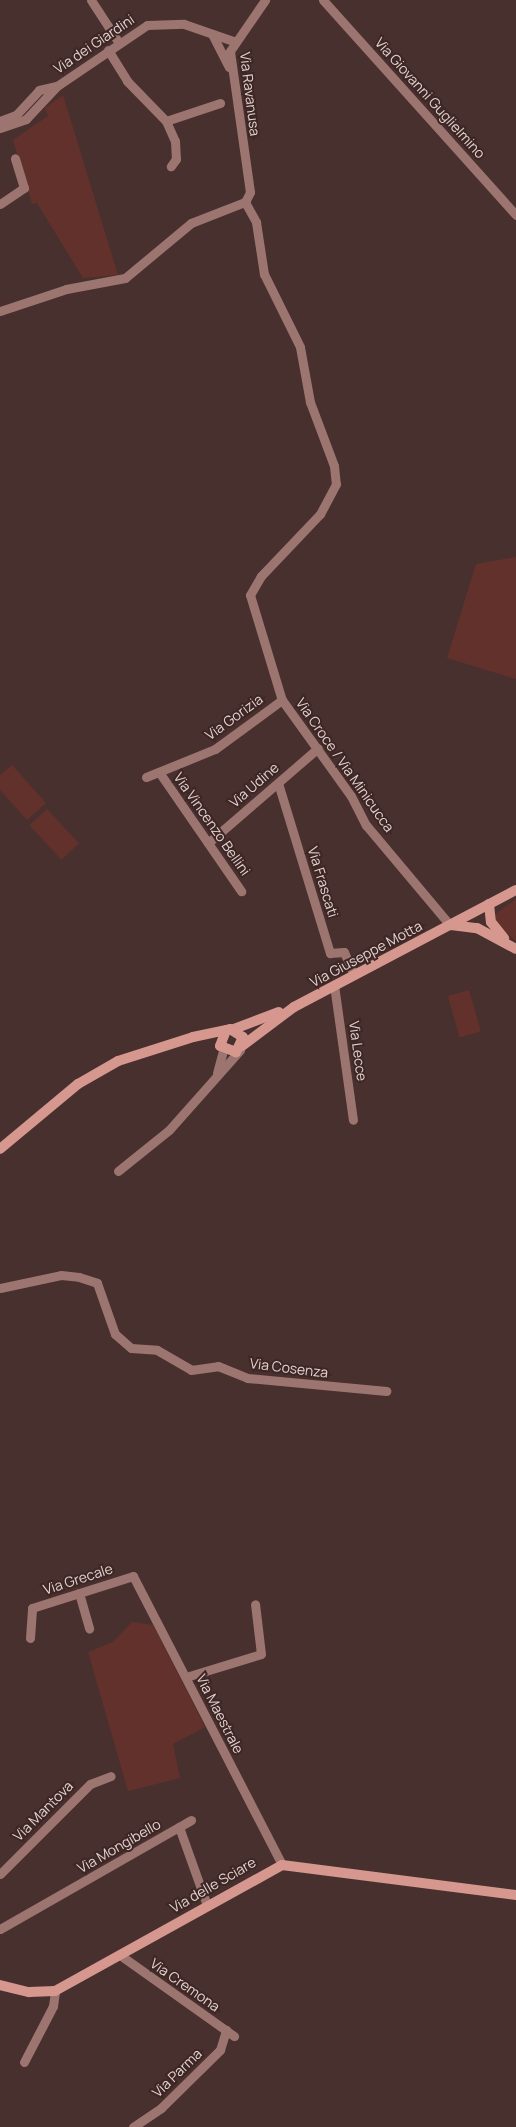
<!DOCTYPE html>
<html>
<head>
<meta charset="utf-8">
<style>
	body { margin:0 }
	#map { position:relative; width:516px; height:2127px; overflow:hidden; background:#48302e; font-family:Manrope,sans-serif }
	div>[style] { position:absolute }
	.green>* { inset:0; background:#63312c; transform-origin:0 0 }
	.street>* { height:9px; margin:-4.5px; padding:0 4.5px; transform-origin:4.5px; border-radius:4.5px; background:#9d7570 }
	.secondary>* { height:10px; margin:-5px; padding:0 5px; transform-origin:5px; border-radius:5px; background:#d6978f }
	span { translate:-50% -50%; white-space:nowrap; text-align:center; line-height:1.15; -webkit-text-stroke:4px #3d2624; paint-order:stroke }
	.street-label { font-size:14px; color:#e2d2d0 }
</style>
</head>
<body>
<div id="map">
	<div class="green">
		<i style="clip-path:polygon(63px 95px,118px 275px,83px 278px,37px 203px,32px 204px,13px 140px,48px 116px,45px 108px)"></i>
		<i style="clip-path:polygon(516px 557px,516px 679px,447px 658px,476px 564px)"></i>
		<i style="clip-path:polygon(12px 765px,46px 803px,27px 820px,0 790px,0 775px)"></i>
		<i style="left:47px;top:809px;width:47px;height:24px;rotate:47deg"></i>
		<i style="clip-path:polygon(516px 899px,516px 941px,497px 925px,494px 915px)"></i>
		<i style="left:469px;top:990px;width:43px;height:22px;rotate:74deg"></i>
		<i style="clip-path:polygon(132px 1622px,153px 1625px,205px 1727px,173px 1744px,180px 1778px,128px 1791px,88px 1652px,113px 1642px)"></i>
	</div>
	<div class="street">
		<i style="left:91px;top:0;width:51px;rotate:56.9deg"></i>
		<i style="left:323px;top:0;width:289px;rotate:48.1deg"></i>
		<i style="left:212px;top:34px;width:37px;rotate:63deg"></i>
		<i style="left:108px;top:50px;width:36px;rotate:58deg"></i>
		<i style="left:127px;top:81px;width:56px;rotate:45.7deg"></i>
		<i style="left:166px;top:121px;width:22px;rotate:66deg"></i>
		<i style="left:175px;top:141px;width:18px;rotate:87deg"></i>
		<i style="left:176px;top:159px;width:9px;rotate:126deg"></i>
		<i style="left:0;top:121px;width:17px;rotate:-21deg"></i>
		<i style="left:16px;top:115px;width:34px;rotate:-47deg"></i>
		<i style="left:39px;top:90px;width:18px;rotate:-13deg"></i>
		<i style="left:166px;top:121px;width:57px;rotate:-18.4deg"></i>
		<i style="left:0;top:128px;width:28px;rotate:-19deg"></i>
		<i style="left:26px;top:119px;width:45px;rotate:-46.8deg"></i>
		<i style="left:57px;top:86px;width:109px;rotate:-34.1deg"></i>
		<i style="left:147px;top:25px;width:37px;rotate:-2deg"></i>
		<i style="left:184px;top:24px;width:52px;rotate:19.1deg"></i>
		<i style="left:245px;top:202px;width:23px;rotate:61deg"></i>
		<i style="left:256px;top:222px;width:53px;rotate:81.3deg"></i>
		<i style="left:264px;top:274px;width:81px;rotate:63.7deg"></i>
		<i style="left:300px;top:347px;width:56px;rotate:79.7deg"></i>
		<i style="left:310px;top:402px;width:68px;rotate:69.4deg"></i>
		<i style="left:334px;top:466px;width:18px;rotate:84deg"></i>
		<i style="left:336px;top:484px;width:34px;rotate:118deg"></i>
		<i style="left:320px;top:514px;width:86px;rotate:133.6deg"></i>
		<i style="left:261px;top:576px;width:22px;rotate:120deg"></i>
		<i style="left:250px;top:595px;width:110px;rotate:73.1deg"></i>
		<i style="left:282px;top:700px;width:118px;rotate:54.3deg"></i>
		<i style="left:351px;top:796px;width:33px;rotate:63deg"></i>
		<i style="left:366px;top:825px;width:131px;rotate:50deg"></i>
		<i style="left:245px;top:202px;width:11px;rotate:-63deg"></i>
		<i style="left:250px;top:192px;width:142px;rotate:-98.1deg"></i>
		<i style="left:230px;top:51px;width:62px;rotate:-55.5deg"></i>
		<i style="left:0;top:204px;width:29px;rotate:-34deg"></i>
		<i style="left:24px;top:188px;width:31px;rotate:-107deg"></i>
		<i style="left:0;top:311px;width:70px;rotate:-18.4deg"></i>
		<i style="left:66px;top:289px;width:60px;rotate:-10.6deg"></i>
		<i style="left:125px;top:278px;width:86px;rotate:-39.8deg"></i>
		<i style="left:191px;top:223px;width:58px;rotate:-21.3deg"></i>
		<i style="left:159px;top:772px;width:145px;rotate:55.4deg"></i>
		<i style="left:146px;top:777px;width:74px;rotate:-22.1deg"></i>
		<i style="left:215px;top:749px;width:83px;rotate:-36.2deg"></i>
		<i style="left:278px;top:783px;width:178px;rotate:73deg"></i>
		<i style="left:330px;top:953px;width:14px;rotate:-4deg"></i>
		<i style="left:344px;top:952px;width:25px;rotate:67deg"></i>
		<i style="left:208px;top:843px;width:145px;rotate:-40.8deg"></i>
		<i style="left:334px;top:985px;width:136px;rotate:82deg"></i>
		<i style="left:217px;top:1073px;width:24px;rotate:-75deg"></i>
		<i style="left:118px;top:1171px;width:65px;rotate:-38.8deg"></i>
		<i style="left:169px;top:1130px;width:107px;rotate:-48.4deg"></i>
		<i style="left:0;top:1288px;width:62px;rotate:-12deg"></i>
		<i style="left:61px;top:1275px;width:18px;rotate:6deg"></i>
		<i style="left:79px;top:1277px;width:19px;rotate:18deg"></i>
		<i style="left:97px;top:1283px;width:54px;rotate:70.6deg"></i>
		<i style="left:115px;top:1334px;width:21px;rotate:41deg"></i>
		<i style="left:131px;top:1348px;width:26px;rotate:4deg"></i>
		<i style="left:157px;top:1350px;width:39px;rotate:30deg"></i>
		<i style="left:191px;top:1370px;width:27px;rotate:-8deg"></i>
		<i style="left:218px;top:1366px;width:31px;rotate:22deg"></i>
		<i style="left:247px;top:1378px;width:140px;rotate:5.3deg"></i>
		<i style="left:79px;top:1593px;width:37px;rotate:74deg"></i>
		<i style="left:30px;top:1638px;width:30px;rotate:-86deg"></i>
		<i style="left:32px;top:1608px;width:106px;rotate:-17.6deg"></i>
		<i style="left:133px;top:1576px;width:325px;rotate:62.7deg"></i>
		<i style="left:186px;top:1677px;width:78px;rotate:-17deg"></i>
		<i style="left:261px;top:1654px;width:50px;rotate:-96.8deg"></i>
		<i style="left:179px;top:1827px;width:14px;rotate:-30deg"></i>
		<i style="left:0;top:1874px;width:127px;rotate:-45deg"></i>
		<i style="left:90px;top:1784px;width:22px;rotate:-21deg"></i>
		<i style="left:0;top:1929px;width:206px;rotate:-29.7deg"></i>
		<i style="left:179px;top:1827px;width:83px;rotate:70.3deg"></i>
		<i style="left:120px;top:1955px;width:140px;rotate:35.4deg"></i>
		<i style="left:24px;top:2062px;width:63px;rotate:-62.6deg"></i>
		<i style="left:53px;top:2006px;width:15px;rotate:-82deg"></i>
		<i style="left:133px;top:2127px;width:34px;rotate:-34deg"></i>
		<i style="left:161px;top:2108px;width:83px;rotate:-44.5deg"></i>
		<i style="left:220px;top:2050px;width:21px;rotate:-73deg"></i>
	</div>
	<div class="secondary">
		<i style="left:489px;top:904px;width:18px;rotate:84deg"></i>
		<i style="left:491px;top:922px;width:21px;rotate:51deg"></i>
		<i style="left:451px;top:925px;width:26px;rotate:7deg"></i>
		<i style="left:477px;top:928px;width:44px;rotate:28.3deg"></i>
		<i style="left:234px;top:1029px;width:48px;rotate:-20.7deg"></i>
		<i style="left:242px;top:1046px;width:65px;rotate:-36.9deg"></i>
		<i style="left:294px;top:1007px;width:251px;rotate:-27.8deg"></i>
		<i style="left:0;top:1149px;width:102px;rotate:-39.8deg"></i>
		<i style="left:78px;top:1084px;width:46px;rotate:-29.9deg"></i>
		<i style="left:118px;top:1061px;width:79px;rotate:-17.7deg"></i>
		<i style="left:193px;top:1037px;width:38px;rotate:-12deg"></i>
		<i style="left:230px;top:1029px;width:15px;rotate:32deg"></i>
		<i style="left:243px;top:1037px;width:17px;rotate:115deg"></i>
		<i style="left:236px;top:1052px;width:17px;rotate:-159deg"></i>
		<i style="left:220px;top:1046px;width:17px;rotate:-69deg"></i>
		<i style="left:0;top:1985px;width:30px;rotate:14deg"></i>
		<i style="left:29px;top:1992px;width:26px;rotate:-2deg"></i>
		<i style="left:55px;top:1991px;width:260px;rotate:-29deg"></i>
		<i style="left:282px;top:1865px;width:236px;rotate:7.3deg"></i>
	</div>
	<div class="street-label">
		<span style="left:94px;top:44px;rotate:-34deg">Via dei Giardini</span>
		<span style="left:250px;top:94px;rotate:83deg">Via Ravanusa</span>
		<span style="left:430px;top:98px;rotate:48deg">Via Giovanni Guglielmino</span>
		<span style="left:234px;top:717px;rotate:-36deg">Via Gorizia</span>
		<span style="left:345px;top:765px;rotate:55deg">Via Croce / Via Minicucca</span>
		<span style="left:254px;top:785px;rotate:-41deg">Via Udine</span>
		<span style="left:212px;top:824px;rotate:55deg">Via Vincenzo Bellini</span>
		<span style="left:323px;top:882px;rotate:73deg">Via Frascati</span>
		<span style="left:366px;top:954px;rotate:-28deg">Via Giuseppe Motta</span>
		<span style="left:358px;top:1051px;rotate:82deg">Via Lecce</span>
		<span style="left:289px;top:1368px;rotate:7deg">Via Cosenza</span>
		<span style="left:78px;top:1579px;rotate:-18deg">Via Grecale</span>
		<span style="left:220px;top:1714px;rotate:63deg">Via Maestrale</span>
		<span style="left:43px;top:1811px;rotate:-45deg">Via Mantova</span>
		<span style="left:119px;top:1846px;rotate:-30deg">Via Mongibello</span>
		<span style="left:213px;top:1885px;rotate:-30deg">Via delle Sciare</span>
		<span style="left:185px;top:1985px;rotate:35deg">Via Cremona</span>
		<span style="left:177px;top:2073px;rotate:-44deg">Via Parma</span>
	</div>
</div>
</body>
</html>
